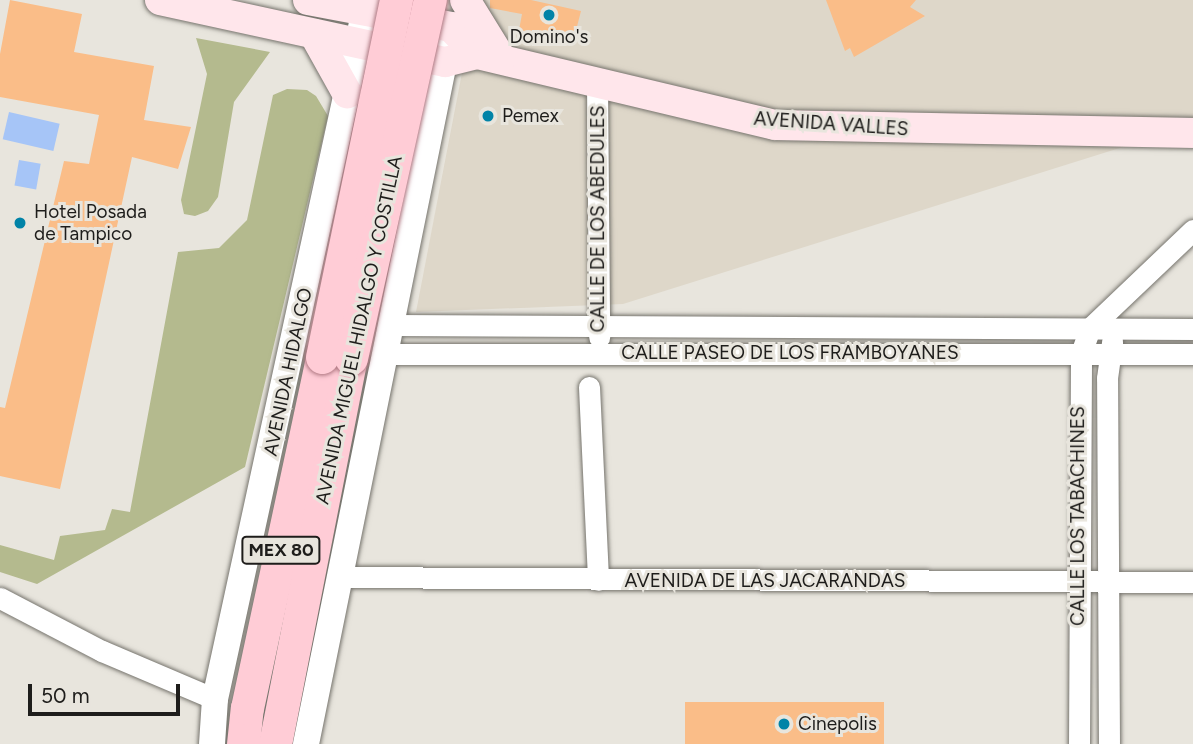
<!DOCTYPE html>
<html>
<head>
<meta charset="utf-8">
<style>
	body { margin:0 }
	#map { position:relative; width:1193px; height:744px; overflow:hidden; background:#e8e5dd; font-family:Figtree,sans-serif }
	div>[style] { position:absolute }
	.built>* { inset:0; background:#ded7c9 }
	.green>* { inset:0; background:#b4ba8e }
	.water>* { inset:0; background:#a6c5f7; transform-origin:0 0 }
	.building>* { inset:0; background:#fabd88; transform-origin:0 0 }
	.roads { filter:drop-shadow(0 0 2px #76746d) drop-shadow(0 0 2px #76746d) }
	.minor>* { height:21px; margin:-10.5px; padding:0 10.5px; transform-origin:10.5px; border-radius:10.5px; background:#fff }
	.tertiary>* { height:26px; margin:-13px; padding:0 13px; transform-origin:13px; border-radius:13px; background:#fff }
	.secondary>* { height:30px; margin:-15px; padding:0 15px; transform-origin:15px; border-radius:15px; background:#ffe6eb }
	.primary>* { height:33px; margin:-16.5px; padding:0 16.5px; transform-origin:16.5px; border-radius:16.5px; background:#ffccd6 }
	.bridges { filter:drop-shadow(0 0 2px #b07983) drop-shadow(0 0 2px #b07983) }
	.primary-bridge>* { height:33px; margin:-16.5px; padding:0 16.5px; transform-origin:16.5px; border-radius:16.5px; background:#ffccd6 }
	.dots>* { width:19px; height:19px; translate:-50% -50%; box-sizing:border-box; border:4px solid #e8e5dd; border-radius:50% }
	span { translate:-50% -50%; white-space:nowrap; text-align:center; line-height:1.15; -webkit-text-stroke:6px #e8e5dd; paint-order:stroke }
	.shield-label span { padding:2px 5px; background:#e8e5dd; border:2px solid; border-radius:5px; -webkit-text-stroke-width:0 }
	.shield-label { font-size:18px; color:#1e1d1b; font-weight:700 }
	.poi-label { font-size:19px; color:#1e1d1b }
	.left { translate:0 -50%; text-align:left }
	.street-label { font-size:19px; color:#1e1d1b }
	.scale { position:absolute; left:28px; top:684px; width:152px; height:32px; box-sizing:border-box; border:4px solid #1e1d1b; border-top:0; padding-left:9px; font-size:21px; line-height:24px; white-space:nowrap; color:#1e1d1b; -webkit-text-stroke:5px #e8e5dd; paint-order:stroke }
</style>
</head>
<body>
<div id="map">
	<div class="built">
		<i style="clip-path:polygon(476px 0,1193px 0,1193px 125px,623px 304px,416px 312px)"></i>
	</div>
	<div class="green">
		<i style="clip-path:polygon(196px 38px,270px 52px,234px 102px,218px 197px,208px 211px,195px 216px,184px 214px,181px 200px,207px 74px)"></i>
		<i style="clip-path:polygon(287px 89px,307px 90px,316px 96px,328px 116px,245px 467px,37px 584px,0 572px,0 545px,54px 560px,60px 536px,105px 530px,112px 509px,130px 512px,178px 252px,219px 248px,247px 220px,273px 95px)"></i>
	</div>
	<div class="water">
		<i style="left:9px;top:112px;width:52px;height:28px;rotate:13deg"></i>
		<i style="left:19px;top:160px;width:22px;height:26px;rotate:10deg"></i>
	</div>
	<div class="building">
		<i style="clip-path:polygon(10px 0,82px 14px,74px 52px,154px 66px,144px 120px,191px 127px,178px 169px,132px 157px,60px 489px,0 476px,0 407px,5px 408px,64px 161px,89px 164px,99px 115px,0 97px,0 54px)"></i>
		<i style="clip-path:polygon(490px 0,531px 0,581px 11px,573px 42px,519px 30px,522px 14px,490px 8px)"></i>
		<i style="clip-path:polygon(826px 0,916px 0,910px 7px,925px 16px,854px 57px,850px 48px,845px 51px)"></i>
		<i style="left:884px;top:702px;width:42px;height:199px;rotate:90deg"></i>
	</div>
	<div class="roads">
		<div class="minor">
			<i style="left:597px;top:84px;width:253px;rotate:89.5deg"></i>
			<i style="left:393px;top:325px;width:800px;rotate:0.29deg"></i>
			<i style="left:387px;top:354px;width:806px"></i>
			<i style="left:589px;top:387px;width:193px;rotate:87.3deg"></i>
			<i style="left:338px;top:577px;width:855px;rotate:0.34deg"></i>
			<i style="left:0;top:598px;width:115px;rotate:27.5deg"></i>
			<i style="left:102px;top:651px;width:123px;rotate:23deg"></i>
			<i style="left:1079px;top:744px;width:391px;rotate:-89.7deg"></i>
			<i style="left:1081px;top:353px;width:27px;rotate:-70deg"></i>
			<i style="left:1090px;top:328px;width:142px;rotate:-43.6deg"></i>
			<i style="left:1109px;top:744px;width:366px;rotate:-90.3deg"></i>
			<i style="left:1107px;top:378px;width:37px;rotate:-82deg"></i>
		</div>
		<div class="tertiary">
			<i style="left:212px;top:744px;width:45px;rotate:-86.2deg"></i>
			<i style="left:215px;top:699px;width:715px;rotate:-77.73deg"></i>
			<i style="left:306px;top:744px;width:715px;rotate:-78.55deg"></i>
		</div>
		<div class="secondary">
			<i style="left:160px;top:0;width:292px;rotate:12.3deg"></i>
			<i style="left:445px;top:62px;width:33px;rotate:-14deg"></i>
			<i style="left:477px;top:54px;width:306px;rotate:13.4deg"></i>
			<i style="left:775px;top:125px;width:418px;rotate:1.1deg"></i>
			<i style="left:308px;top:0;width:146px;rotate:10.7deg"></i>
			<i style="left:451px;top:27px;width:37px;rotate:46deg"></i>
			<i style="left:465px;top:0;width:68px;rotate:58.2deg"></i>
			<i style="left:314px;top:34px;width:68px;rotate:60.8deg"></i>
		</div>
		<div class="primary">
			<i style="left:243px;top:744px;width:36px;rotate:-84deg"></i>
			<i style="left:247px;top:708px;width:359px;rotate:-77.9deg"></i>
			<i style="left:275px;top:744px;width:393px;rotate:-78.9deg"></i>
		</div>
	</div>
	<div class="bridges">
		<div class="primary-bridge">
			<i style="left:322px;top:357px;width:365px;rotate:-78.3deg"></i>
			<i style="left:351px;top:358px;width:367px;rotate:-77.6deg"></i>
		</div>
	</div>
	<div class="dots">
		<i style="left:549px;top:15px;background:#0183a7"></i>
		<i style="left:488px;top:116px;background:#0183a7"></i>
		<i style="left:20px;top:223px;background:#0183a7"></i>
		<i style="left:784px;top:724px;background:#0183a7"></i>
	</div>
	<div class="shield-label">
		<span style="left:281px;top:550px">MEX 80</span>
	</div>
	<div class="poi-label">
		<span style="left:549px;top:37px">Domino's</span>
		<span class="left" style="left:502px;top:116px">Pemex</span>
		<span class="left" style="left:34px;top:223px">Hotel Posada<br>de Tampico</span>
		<span class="left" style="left:798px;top:724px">Cinepolis</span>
	</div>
	<div class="street-label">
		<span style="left:831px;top:124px;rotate:4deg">AVENIDA VALLES</span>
		<span style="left:598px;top:219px;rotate:-90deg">CALLE DE LOS ABEDULES</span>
		<span style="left:359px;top:330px;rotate:-78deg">AVENIDA MIGUEL HIDALGO Y COSTILLA</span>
		<span style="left:790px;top:353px">CALLE PASEO DE LOS FRAMBOYANES</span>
		<span style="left:288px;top:372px;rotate:-78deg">AVENIDA HIDALGO</span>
		<span style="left:1078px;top:516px;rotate:-90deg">CALLE LOS TABACHINES</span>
		<span style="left:765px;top:581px">AVENIDA DE LAS JACARANDAS</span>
	</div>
	<div class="scale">50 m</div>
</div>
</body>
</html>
